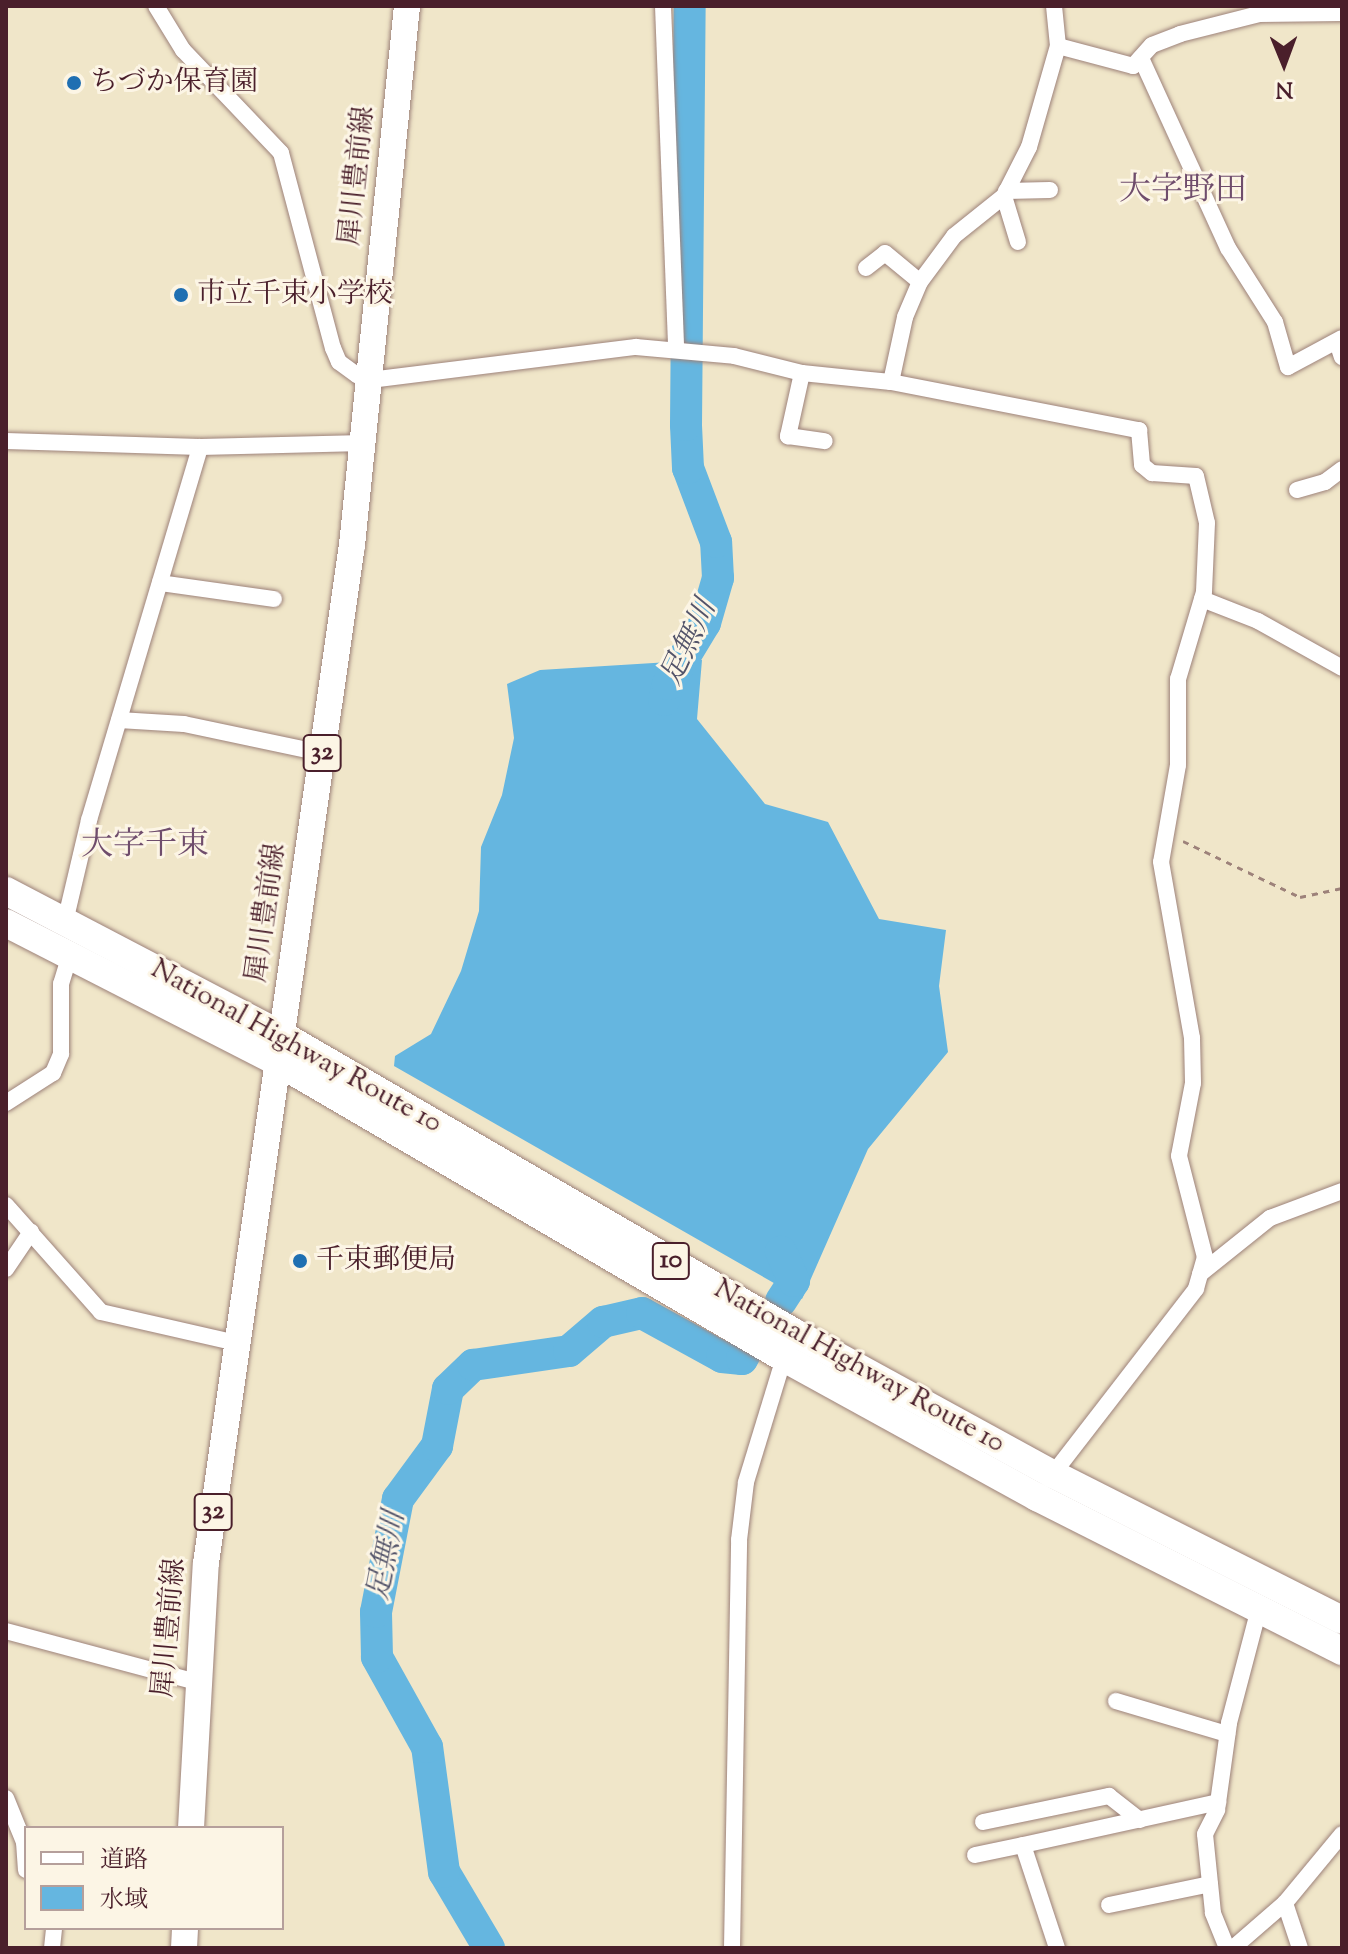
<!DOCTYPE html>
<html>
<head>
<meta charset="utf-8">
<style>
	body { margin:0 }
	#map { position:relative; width:1348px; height:1954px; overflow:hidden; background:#f0e6c9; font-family:"Sorts Mill Goudy","Noto Serif JP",serif }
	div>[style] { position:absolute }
	.water>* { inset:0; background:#65b6e0 }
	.river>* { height:32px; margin:-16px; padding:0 16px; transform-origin:16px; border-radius:16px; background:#65b6e0 }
	.path>* { height:3px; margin-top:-1.5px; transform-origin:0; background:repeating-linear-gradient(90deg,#9d827a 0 6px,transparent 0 12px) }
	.roads { filter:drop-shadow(0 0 2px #9d827a) drop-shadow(0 0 2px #9d827a) }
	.minor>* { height:16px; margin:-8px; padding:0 8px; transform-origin:8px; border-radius:8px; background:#fff }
	.primary>* { height:26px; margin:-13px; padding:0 13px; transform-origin:13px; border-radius:13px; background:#fff }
	.trunk>* { height:28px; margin:-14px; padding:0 14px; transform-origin:14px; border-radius:14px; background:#fff }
	.dots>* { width:22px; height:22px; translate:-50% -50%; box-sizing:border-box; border:4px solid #fcf5e5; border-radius:50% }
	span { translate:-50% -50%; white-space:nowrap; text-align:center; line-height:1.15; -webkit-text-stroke:6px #fcf5e5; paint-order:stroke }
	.shield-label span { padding:2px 6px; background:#fcf5e5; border:2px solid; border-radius:6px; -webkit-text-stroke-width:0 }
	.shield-label { font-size:26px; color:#4a1f2b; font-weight:700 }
	.poi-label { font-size:28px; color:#4a1f2b }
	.left { translate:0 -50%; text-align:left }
	.street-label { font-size:28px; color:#4a1f2b }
	.water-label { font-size:30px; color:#53546a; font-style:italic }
	.quarter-label { font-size:32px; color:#6f4d6c }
	.frame { position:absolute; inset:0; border:8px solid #4a1f2b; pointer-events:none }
	.legend { position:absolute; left:24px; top:1826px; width:260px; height:104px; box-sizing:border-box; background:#fcf5e5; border:2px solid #b59f9b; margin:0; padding:10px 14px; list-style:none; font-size:24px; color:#4a1f2b }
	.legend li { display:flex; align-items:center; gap:16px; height:40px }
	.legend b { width:40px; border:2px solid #b59f9b }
	.north { position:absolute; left:1244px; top:24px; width:80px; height:80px; -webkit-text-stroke:6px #fcf5e5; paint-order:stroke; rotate:179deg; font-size:22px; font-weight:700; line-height:32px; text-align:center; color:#4a1f2b }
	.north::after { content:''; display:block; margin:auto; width:28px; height:36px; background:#4a1f2b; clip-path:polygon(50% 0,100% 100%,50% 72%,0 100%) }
</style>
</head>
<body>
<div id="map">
	<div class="water">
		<i style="clip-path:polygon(702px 660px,697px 719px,765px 804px,828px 822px,879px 919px,946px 930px,939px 986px,948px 1052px,868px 1149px,802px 1299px,394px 1066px,395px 1056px,431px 1034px,461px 971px,479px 911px,481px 847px,502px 795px,514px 738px,507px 684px,540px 670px)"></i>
	</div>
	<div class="river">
		<i style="left:664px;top:700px;width:16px;rotate:-76deg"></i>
		<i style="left:668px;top:684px;width:71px;rotate:-58.8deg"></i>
		<i style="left:705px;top:623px;width:47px;rotate:-73.9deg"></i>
		<i style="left:718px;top:578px;width:36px;rotate:-93deg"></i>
		<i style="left:716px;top:542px;width:79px;rotate:-110.7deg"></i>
		<i style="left:688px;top:468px;width:43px;rotate:-92.7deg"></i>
		<i style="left:686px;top:425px;width:419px;rotate:-89.5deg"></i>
		<i style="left:781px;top:1301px;width:24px;rotate:-57deg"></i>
		<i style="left:794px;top:1281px;width:32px;rotate:-114deg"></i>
		<i style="left:489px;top:1948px;width:88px;rotate:-120.6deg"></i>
		<i style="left:444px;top:1872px;width:126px;rotate:-97.7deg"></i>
		<i style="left:427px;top:1747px;width:103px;rotate:-119.1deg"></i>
		<i style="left:377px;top:1657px;width:45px;rotate:-91.3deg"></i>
		<i style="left:376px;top:1612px;width:115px;rotate:-79deg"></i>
		<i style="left:398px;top:1499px;width:66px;rotate:-53.7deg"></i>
		<i style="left:437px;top:1446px;width:58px;rotate:-79.1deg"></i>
		<i style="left:448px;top:1389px;width:35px;rotate:-44deg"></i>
		<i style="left:473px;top:1365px;width:97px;rotate:-8.3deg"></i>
		<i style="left:569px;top:1351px;width:45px;rotate:-40.5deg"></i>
		<i style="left:603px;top:1322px;width:40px;rotate:-13deg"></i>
		<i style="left:642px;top:1313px;width:91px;rotate:28.8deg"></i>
		<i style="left:722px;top:1357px;width:20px;rotate:6deg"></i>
		<i style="left:742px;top:1359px;width:6px;rotate:-59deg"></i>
	</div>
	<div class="path">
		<i style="left:1183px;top:841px;width:130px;rotate:25.6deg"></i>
		<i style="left:1300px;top:897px;width:43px;rotate:-12.1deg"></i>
	</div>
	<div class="roads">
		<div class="minor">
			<i style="left:156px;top:6px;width:52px;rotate:58.5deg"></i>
			<i style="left:183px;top:50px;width:142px;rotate:46.4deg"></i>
			<i style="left:281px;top:153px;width:202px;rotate:75.1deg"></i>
			<i style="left:333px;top:348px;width:15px;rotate:67deg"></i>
			<i style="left:339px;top:362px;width:22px;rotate:36deg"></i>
			<i style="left:357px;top:375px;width:14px;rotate:21deg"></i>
			<i style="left:370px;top:380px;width:268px;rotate:-7.1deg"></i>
			<i style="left:636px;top:347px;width:98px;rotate:5.2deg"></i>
			<i style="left:734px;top:356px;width:70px;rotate:14deg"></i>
			<i style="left:802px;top:373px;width:89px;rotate:5.8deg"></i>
			<i style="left:891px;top:382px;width:253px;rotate:11deg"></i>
			<i style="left:1139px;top:430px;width:35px;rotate:85deg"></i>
			<i style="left:1142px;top:465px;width:13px;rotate:39deg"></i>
			<i style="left:1152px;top:473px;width:44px;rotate:3.9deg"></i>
			<i style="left:1196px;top:476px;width:48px;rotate:76.8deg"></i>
			<i style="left:1207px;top:523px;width:69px;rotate:92.5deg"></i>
			<i style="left:1204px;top:592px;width:91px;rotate:106.6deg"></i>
			<i style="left:1178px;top:679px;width:86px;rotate:90deg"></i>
			<i style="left:1178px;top:765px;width:98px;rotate:99.9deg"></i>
			<i style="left:1161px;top:862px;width:179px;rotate:80deg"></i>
			<i style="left:1192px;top:1038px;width:45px;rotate:88.7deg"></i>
			<i style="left:1193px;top:1083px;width:74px;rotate:100.9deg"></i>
			<i style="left:1179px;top:1156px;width:104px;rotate:75.6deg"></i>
			<i style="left:1205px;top:1257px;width:33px;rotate:106deg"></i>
			<i style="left:1196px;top:1289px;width:234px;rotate:127.7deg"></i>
			<i style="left:663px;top:6px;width:343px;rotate:87.8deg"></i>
			<i style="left:1058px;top:46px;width:78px;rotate:14.9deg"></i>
			<i style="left:1133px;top:66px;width:28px;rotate:-48deg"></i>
			<i style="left:1152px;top:45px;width:30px;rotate:-21deg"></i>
			<i style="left:1180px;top:34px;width:81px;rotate:-14.2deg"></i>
			<i style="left:1259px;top:14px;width:83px;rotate:-0.7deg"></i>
			<i style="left:1141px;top:58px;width:209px;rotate:65.4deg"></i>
			<i style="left:1228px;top:248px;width:88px;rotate:57.6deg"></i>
			<i style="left:1275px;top:322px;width:47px;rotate:73.9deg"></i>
			<i style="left:1288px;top:367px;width:61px;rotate:-28.2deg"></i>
			<i style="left:1006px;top:191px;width:44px;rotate:-1.3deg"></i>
			<i style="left:1004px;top:196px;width:48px;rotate:73.1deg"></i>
			<i style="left:866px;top:268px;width:24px;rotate:-38deg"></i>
			<i style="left:885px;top:253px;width:45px;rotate:39.6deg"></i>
			<i style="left:1337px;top:342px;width:16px;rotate:72deg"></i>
			<i style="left:802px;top:373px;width:65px;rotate:102.5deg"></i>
			<i style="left:788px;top:436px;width:37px;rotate:8deg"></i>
			<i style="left:891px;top:382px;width:66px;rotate:-77.8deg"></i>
			<i style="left:905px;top:317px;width:38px;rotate:-67deg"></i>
			<i style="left:920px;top:282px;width:57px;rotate:-53.5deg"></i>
			<i style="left:954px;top:236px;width:64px;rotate:-38.7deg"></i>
			<i style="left:1004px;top:196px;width:55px;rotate:-63deg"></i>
			<i style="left:1029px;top:147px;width:105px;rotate:-74deg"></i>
			<i style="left:1058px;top:46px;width:40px;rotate:-95.7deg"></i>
			<i style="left:6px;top:441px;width:194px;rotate:1.8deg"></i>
			<i style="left:200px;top:447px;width:164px;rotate:-1.4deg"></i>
			<i style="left:1297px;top:490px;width:29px;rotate:-16deg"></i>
			<i style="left:1325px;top:482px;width:21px;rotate:-37deg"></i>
			<i style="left:160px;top:583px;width:115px;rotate:8deg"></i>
			<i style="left:1202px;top:599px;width:60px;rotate:21.4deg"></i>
			<i style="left:1258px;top:621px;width:96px;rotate:29.2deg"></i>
			<i style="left:119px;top:720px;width:65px;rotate:3.5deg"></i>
			<i style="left:184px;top:724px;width:141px;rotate:11.9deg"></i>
			<i style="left:64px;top:926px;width:109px;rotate:-76.7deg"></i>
			<i style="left:89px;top:820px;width:389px;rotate:-73.4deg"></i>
			<i style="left:6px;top:1103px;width:56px;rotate:-32.6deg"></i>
			<i style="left:53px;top:1073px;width:21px;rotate:-67deg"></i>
			<i style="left:61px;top:1054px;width:70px;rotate:-90deg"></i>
			<i style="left:61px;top:984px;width:34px;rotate:-73deg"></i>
			<i style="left:6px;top:1205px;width:143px;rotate:48.4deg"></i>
			<i style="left:101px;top:1312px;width:139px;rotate:12.9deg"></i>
			<i style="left:6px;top:1269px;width:45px;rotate:-56deg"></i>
			<i style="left:1200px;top:1274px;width:90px;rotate:-38.7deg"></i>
			<i style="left:1270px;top:1218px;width:77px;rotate:-20.6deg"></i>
			<i style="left:6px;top:1631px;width:198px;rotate:15deg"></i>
			<i style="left:1116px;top:1701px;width:116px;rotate:16.6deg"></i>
			<i style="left:6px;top:1798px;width:48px;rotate:67.8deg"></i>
			<i style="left:24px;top:1842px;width:28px;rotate:86deg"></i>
			<i style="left:983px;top:1822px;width:129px;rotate:-11.7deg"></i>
			<i style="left:1109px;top:1796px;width:39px;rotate:38deg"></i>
			<i style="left:975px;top:1855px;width:49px;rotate:-11.8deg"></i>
			<i style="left:1285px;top:1903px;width:47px;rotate:71.6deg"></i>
			<i style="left:1109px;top:1905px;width:103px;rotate:-11.7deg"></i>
			<i style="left:52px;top:1948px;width:20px;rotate:-84deg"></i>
			<i style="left:732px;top:1948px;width:408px;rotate:-89deg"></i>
			<i style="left:739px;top:1540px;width:58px;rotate:-83.1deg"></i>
			<i style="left:746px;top:1482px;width:130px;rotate:-73deg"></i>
			<i style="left:1057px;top:1948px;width:108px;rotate:-108.3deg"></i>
			<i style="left:1023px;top:1845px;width:200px;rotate:-12.4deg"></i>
			<i style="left:1227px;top:1948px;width:38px;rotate:-112deg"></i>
			<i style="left:1213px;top:1913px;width:79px;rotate:-95.8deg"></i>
			<i style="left:1205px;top:1834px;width:27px;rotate:-63deg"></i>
			<i style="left:1217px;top:1810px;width:88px;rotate:-82.1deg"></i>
			<i style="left:1229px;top:1723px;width:118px;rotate:-75.3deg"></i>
			<i style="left:1233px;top:1948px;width:69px;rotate:-40.9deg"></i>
			<i style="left:1285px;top:1903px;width:89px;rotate:-50.4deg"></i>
		</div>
		<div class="primary">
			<i style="left:191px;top:1828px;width:265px;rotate:-86.8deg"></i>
			<i style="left:206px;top:1563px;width:1028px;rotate:-81.84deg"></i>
			<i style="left:352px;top:545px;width:542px;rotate:-84.17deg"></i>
			<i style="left:184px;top:1948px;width:20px;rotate:-87deg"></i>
		</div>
		<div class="trunk">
			<i style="left:6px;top:891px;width:311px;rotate:27.6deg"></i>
			<i style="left:282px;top:1035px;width:593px;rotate:30.15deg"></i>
			<i style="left:795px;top:1333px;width:294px;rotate:28.7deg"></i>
			<i style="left:1053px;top:1474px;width:324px;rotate:26.8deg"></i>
			<i style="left:6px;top:923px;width:307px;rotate:27.1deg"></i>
			<i style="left:279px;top:1063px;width:585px;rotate:30.29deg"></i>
			<i style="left:784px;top:1358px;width:289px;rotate:28.8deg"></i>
			<i style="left:1037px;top:1497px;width:342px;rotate:26.8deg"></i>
		</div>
	</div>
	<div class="dots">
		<i style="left:74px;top:83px;background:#1f6fb2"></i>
		<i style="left:181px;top:295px;background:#1f6fb2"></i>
		<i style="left:300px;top:1261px;background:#1f6fb2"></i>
	</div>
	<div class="shield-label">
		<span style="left:322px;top:753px">32</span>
		<span style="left:671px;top:1261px">10</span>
		<span style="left:213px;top:1512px">32</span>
	</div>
	<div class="poi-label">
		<span class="left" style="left:90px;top:83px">ちづか保育園</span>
		<span class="left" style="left:197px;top:295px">市立千束小学校</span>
		<span class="left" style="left:316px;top:1261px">千束郵便局</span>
	</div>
	<div class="street-label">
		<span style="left:358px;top:176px;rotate:-84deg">犀川豊前線</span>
		<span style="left:267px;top:913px;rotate:-82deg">犀川豊前線</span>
		<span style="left:296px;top:1047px;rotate:29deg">National Highway Route 10</span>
		<span style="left:859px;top:1367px;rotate:29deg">National Highway Route 10</span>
		<span style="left:170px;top:1628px;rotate:-85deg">犀川豊前線</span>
	</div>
	<div class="water-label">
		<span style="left:690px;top:643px;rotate:-65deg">足無川</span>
		<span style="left:388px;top:1556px;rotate:-79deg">足無川</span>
	</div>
	<div class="quarter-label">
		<span style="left:1183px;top:191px">大字野田</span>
		<span style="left:145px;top:846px">大字千束</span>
	</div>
	<div class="frame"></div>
	<ul class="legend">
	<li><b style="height:10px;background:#fff"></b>道路</li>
	<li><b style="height:22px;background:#65b6e0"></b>水域</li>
	</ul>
	<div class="north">N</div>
</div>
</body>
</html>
